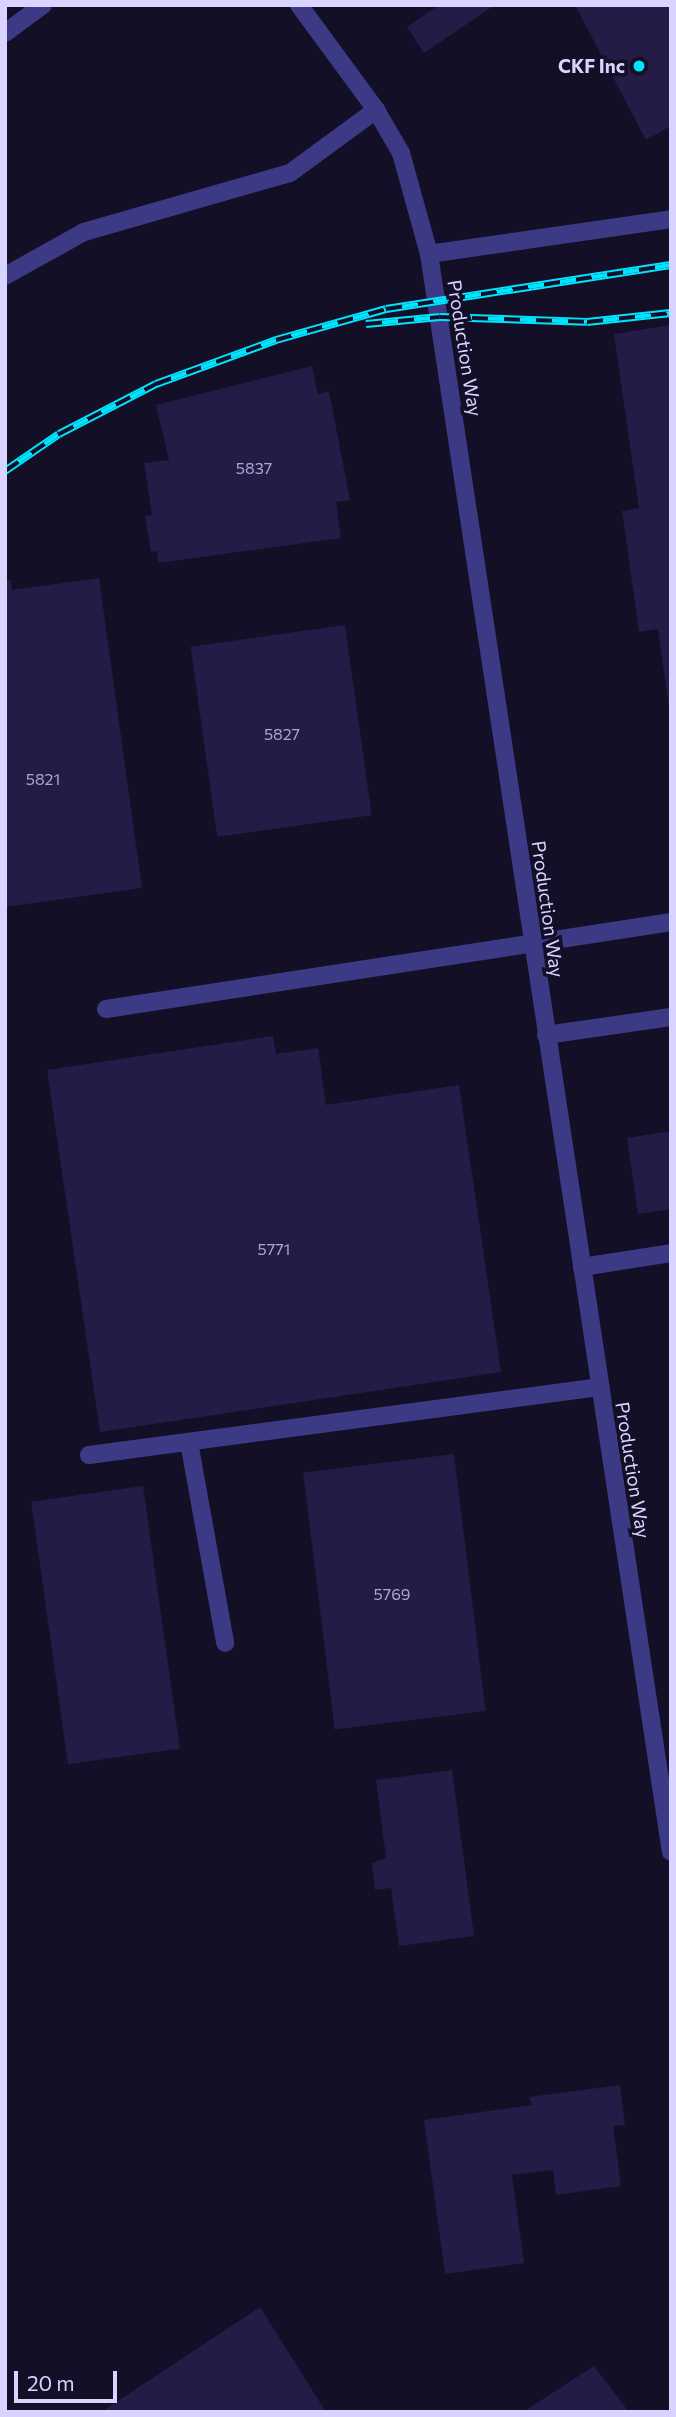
<!DOCTYPE html>
<html>
<head>
<meta charset="utf-8">
<style>
	body { margin:0 }
	#map { position:relative; width:676px; height:2417px; overflow:hidden; background:#130f26; font-family:Commissioner,sans-serif }
	div>[style] { position:absolute }
	.building>* { inset:0; background:#241b47; transform-origin:0 0 }
	.minor>* { height:18px; margin:-9px; padding:0 9px; transform-origin:9px; border-radius:9px; background:#3d3a85 }
	.rail>* { height:8px; margin-top:-4px; transform-origin:0; background:repeating-linear-gradient(90deg,#130f26 0 16px,#00e5ff 0 32px); box-sizing:border-box; border-block:2px solid #00e5ff }
	.dots>* { width:19px; height:19px; translate:-50% -50%; box-sizing:border-box; border:4px solid #130f26; border-radius:50% }
	span { translate:-50% -50%; white-space:nowrap; text-align:center; line-height:1.15; -webkit-text-stroke:7px #130f26; paint-order:stroke }
	.number-label { font-size:16px; color:#aca6d1 }
	.number-label span { -webkit-text-stroke-width:0 }
	.poi-label { font-size:19px; color:#d9d4ff; font-weight:700 }
	.right { translate:-100% -50%; text-align:right }
	.street-label { font-size:19px; color:#d9d4ff }
	.frame { position:absolute; inset:0; border:7px solid #d9d4ff; pointer-events:none }
	.scale { position:absolute; left:14px; top:2371px; width:103px; height:32px; box-sizing:border-box; border:4px solid #d9d4ff; border-top:0; padding-left:9px; font-size:21px; line-height:24px; white-space:nowrap; color:#d9d4ff; -webkit-text-stroke:5px #130f26; paint-order:stroke }
</style>
</head>
<body>
<div id="map">
	<div class="building">
		<i style="clip-path:polygon(439px 5px,495px 5px,424px 53px,407px 27px)"></i>
		<i style="clip-path:polygon(575px 5px,671px 5px,671px 126px,646px 140px)"></i>
		<i style="clip-path:polygon(671px 325px,671px 708px,669px 708px,658px 629px,639px 632px,622px 511px,639px 508px,614px 334px)"></i>
		<i style="clip-path:polygon(312px 366px,318px 394px,329px 391px,350px 500px,336px 502px,341px 538px,158px 563px,157px 551px,151px 552px,145px 516px,152px 515px,144px 463px,169px 460px,156px 405px)"></i>
		<i style="clip-path:polygon(99px 578px,142px 888px,5px 907px,5px 580px,11px 580px,12px 590px)"></i>
		<i style="left:345px;top:625px;width:192px;height:156px;rotate:82deg"></i>
		<i style="clip-path:polygon(273px 1036px,276px 1054px,318px 1048px,326px 1105px,459px 1085px,501px 1372px,100px 1432px,47px 1070px)"></i>
		<i style="clip-path:polygon(671px 1131px,671px 1209px,638px 1214px,627px 1138px)"></i>
		<i style="left:454px;top:1454px;width:259px;height:152px;rotate:83deg"></i>
		<i style="left:143px;top:1486px;width:265px;height:113px;rotate:82deg"></i>
		<i style="clip-path:polygon(452px 1770px,474px 1936px,399px 1946px,391px 1888px,375px 1890px,372px 1863px,386px 1858px,376px 1780px)"></i>
		<i style="clip-path:polygon(620px 2085px,625px 2125px,613px 2126px,621px 2186px,556px 2195px,553px 2170px,512px 2175px,524px 2263px,445px 2274px,424px 2120px,532px 2105px,529px 2097px)"></i>
		<i style="clip-path:polygon(260px 2307px,326px 2412px,101px 2412px)"></i>
		<i style="clip-path:polygon(594px 2366px,629px 2412px,523px 2412px)"></i>
	</div>
	<div class="minor">
		<i style="left:299px;top:5px;width:130px;rotate:53.7deg"></i>
		<i style="left:376px;top:110px;width:50px;rotate:59.8deg"></i>
		<i style="left:401px;top:153px;width:105px;rotate:74.5deg"></i>
		<i style="left:429px;top:254px;width:1616px;rotate:81.39deg"></i>
		<i style="left:5px;top:33px;width:47px;rotate:-36.4deg"></i>
		<i style="left:429px;top:254px;width:245px;rotate:-8.2deg"></i>
		<i style="left:5px;top:276px;width:90px;rotate:-29.1deg"></i>
		<i style="left:84px;top:232px;width:214px;rotate:-16deg"></i>
		<i style="left:290px;top:173px;width:107px;rotate:-36.2deg"></i>
		<i style="left:106px;top:1009px;width:572px;rotate:-8.75deg"></i>
		<i style="left:546px;top:1035px;width:126px;rotate:-8.2deg"></i>
		<i style="left:582px;top:1267px;width:90px;rotate:-8.9deg"></i>
		<i style="left:189px;top:1442px;width:204px;rotate:79.8deg"></i>
		<i style="left:89px;top:1455px;width:516px;rotate:-7.58deg"></i>
	</div>
	<div class="rail">
		<i style="left:366px;top:324px;width:74px;rotate:-5.4deg"></i>
		<i style="left:440px;top:317px;width:147px;rotate:1.9deg"></i>
		<i style="left:587px;top:322px;width:84px;rotate:-6.1deg"></i>
		<i style="left:5px;top:471px;width:65px;rotate:-34.4deg"></i>
		<i style="left:59px;top:434px;width:109px;rotate:-27.3deg"></i>
		<i style="left:156px;top:384px;width:128px;rotate:-20.1deg"></i>
		<i style="left:276px;top:340px;width:114px;rotate:-15.7deg"></i>
		<i style="left:386px;top:309px;width:288px;rotate:-8.8deg"></i>
	</div>
	<div class="dots">
		<i style="left:639px;top:66px;background:#00e5ff"></i>
	</div>
	<div class="number-label">
		<span style="left:254px;top:468px">5837</span>
		<span style="left:282px;top:734px">5827</span>
		<span style="left:43px;top:779px">5821</span>
		<span style="left:274px;top:1249px">5771</span>
		<span style="left:392px;top:1594px">5769</span>
	</div>
	<div class="poi-label">
		<span class="right" style="left:625px;top:66px">CKF Inc</span>
	</div>
	<div class="street-label">
		<span style="left:465px;top:348px;rotate:81deg">Production Way</span>
		<span style="left:548px;top:909px;rotate:82deg">Production Way</span>
		<span style="left:633px;top:1470px;rotate:81deg">Production Way</span>
	</div>
	<div class="frame"></div>
	<div class="scale">20 m</div>
</div>
</body>
</html>
